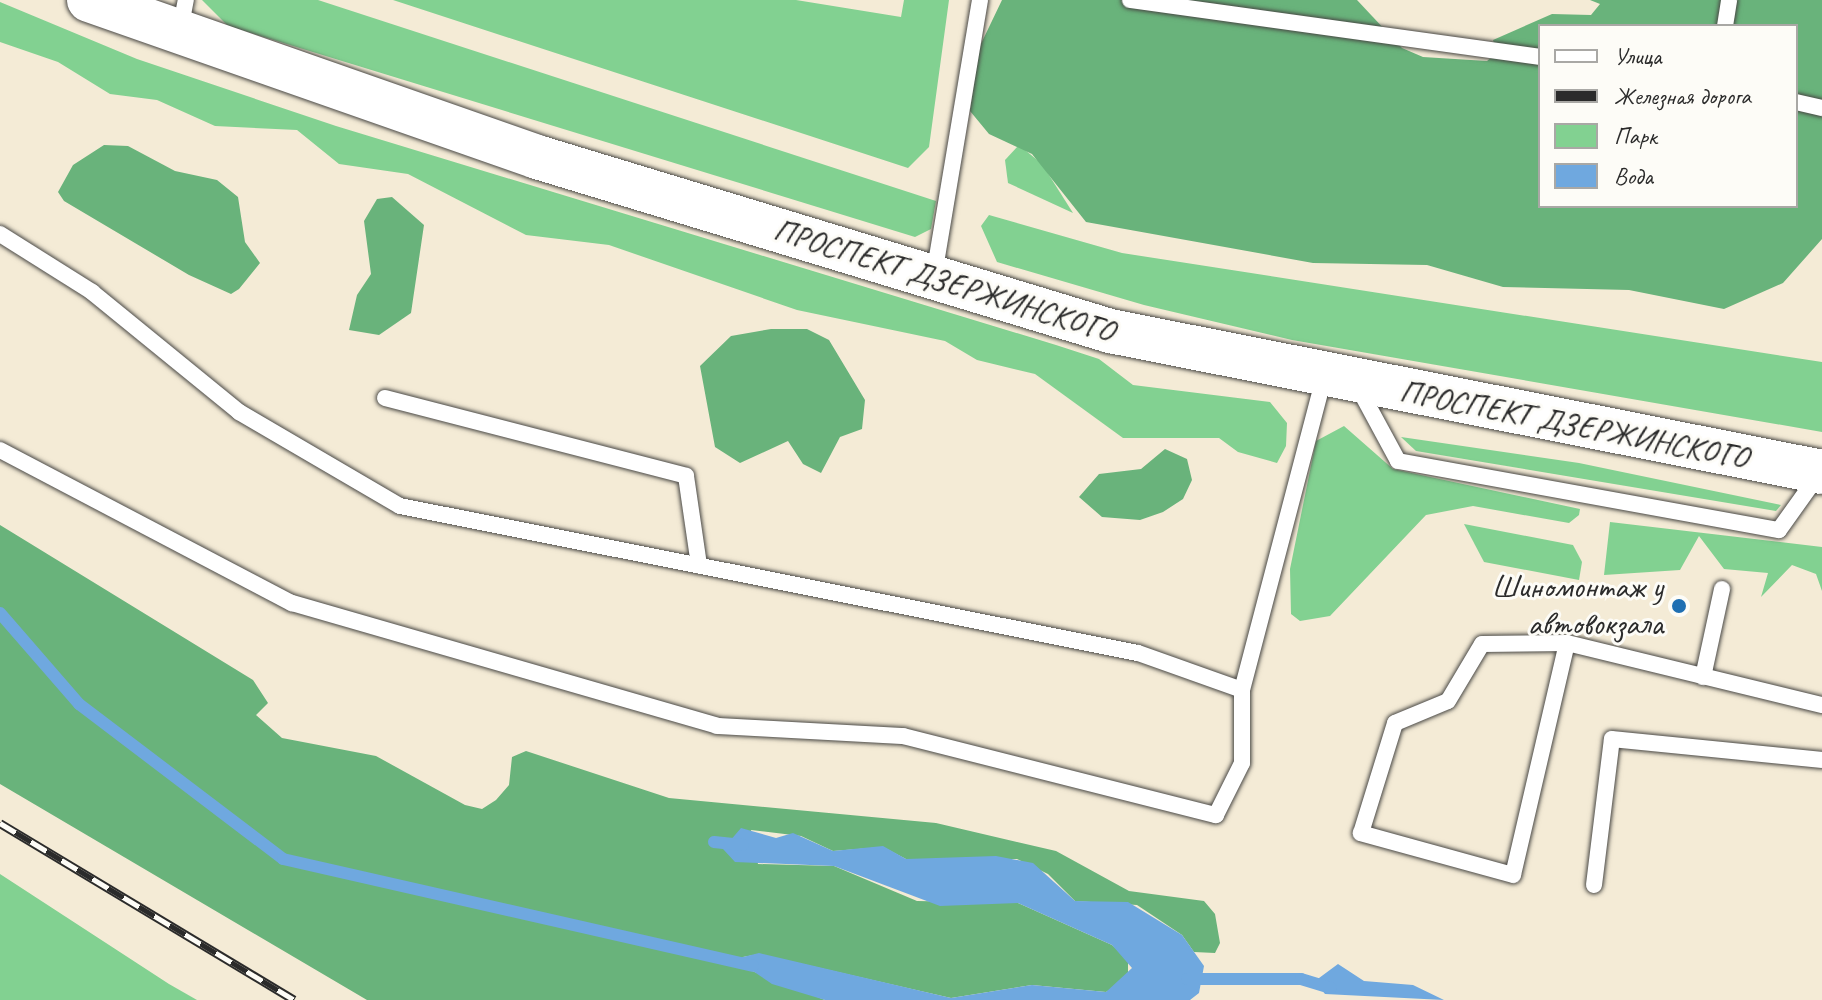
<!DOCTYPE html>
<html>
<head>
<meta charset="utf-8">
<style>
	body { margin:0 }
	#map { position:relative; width:1822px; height:1000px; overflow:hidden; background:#f4ebd6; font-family:Caveat,sans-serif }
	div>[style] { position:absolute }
	.green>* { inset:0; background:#82d191 }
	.forest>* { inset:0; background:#69b37b }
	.water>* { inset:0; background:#6fa8df }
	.stream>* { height:12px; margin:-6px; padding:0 6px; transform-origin:6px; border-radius:6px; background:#6fa8df }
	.roads { filter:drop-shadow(0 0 2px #494845) drop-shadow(0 0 2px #494845) }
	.service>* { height:16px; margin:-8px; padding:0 8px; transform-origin:8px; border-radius:8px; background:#fff }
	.primary>* { height:44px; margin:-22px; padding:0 22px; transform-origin:22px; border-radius:22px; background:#fff }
	.rail>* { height:9px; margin-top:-4.5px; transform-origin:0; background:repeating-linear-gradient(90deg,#fdfcf7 0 18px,#2b2b2b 0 36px); box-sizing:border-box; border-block:2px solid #2b2b2b }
	.dots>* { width:22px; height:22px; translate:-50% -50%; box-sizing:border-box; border:4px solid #fdfcf7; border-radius:50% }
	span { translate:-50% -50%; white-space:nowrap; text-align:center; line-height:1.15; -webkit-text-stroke:6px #fdfcf7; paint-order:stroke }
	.street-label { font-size:32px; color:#2b2b2b }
	.poi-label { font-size:32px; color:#2b2b2b }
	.right { translate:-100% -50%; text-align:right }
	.legend { position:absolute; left:1538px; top:24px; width:260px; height:184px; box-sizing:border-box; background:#fdfcf7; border:2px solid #a9a8a5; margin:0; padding:10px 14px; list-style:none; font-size:24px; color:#2b2b2b }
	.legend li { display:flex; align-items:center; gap:16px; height:40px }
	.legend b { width:40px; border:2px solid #a9a8a5 }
</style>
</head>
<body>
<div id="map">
	<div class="green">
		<i style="clip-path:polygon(202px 0,318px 0,936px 201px,931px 229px,915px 237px,228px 26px)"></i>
		<i style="clip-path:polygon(393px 0,796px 0,901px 17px,904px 0,949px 0,929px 147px,908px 168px)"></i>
		<i style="clip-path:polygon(0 2px,137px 59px,336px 126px,1056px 345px,1099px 359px,1133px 385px,1270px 402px,1287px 423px,1286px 446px,1277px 463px,1238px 452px,1219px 438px,1123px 438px,1035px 374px,977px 360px,945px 341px,797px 310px,609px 245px,526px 235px,408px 174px,339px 164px,297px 130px,215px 126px,157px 100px,110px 94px,58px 62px,0 42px)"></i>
		<i style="clip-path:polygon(1019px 145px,1042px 164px,1073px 213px,1008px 183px,1005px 160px)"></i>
		<i style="clip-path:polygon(989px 215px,1122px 253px,1822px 362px,1822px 432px,1292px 340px,1144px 305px,997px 262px,981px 226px)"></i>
		<i style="clip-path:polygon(1344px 426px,1393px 469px,1580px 509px,1579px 515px,1569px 523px,1473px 506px,1426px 515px,1330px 616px,1300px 621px,1291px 614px,1290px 569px,1316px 441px)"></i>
		<i style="clip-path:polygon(1401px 437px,1579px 463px,1781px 505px,1776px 511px,1416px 451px)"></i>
		<i style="clip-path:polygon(1610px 522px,1822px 547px,1822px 591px,1816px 574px,1792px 565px,1761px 597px,1768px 573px,1724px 569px,1699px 536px,1680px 570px,1604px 575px)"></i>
		<i style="clip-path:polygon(1464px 524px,1573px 545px,1582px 562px,1579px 580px,1484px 562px)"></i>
		<i style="clip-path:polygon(0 874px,169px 984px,197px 1000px,0 1000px)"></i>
	</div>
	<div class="forest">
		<i style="clip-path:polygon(evenodd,1002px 0,1357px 0,1402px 48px,1423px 57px,1487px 61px,1497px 53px,1493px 40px,1552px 14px,1591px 15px,1600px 4px,1590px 0,1822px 0,1822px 239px,1783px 283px,1724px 309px,1629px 290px,1503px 287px,1427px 265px,1313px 263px,1086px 222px,1032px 154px,989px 134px,970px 111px,978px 50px,1002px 0,1540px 26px,1796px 26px,1796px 206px,1540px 206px,1540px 26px)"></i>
		<i style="clip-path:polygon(104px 145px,128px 146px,175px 171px,217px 180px,238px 197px,245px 242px,260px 263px,239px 289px,231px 294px,189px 275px,64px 201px,58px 192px,73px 165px)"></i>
		<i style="clip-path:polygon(392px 197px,424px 225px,411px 313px,379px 335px,349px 330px,357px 295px,371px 274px,364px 221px,377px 199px)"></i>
		<i style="clip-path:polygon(771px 329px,807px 329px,829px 340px,865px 400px,862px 429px,840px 437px,821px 473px,803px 464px,788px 441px,740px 463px,715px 447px,700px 366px,731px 336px)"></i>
		<i style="clip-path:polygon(1165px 449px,1187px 459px,1192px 480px,1183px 499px,1163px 512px,1140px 520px,1102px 517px,1079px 497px,1099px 474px,1141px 469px)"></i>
		<i style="clip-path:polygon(0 525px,253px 680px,268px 703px,256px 715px,282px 738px,376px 756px,465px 805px,482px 809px,496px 800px,509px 785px,512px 757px,526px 751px,669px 798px,936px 823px,1056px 851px,1129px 891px,1204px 901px,1215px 914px,1220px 943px,1215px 953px,1194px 952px,1182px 935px,1137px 905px,1075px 901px,1048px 874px,1017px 859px,906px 859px,883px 847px,833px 851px,801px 836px,751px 830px,758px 864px,834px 866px,917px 901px,1018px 903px,1112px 945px,1128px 959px,1128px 978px,1106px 992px,1032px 985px,951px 998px,759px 954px,743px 957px,742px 967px,825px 1000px,367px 1000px,0 784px)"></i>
	</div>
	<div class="water">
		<i style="clip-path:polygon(741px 828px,776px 838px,793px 833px,833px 851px,883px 846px,906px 859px,996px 856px,1033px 863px,1075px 901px,1128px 902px,1182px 935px,1204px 966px,1199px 993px,1190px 1000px,825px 1000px,772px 984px,735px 959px,759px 953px,951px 998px,1032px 985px,1106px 992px,1132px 968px,1112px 945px,1018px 903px,940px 906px,834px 866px,735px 862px,723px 849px)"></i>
		<i style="clip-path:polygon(1338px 964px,1364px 981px,1413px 985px,1444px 1000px,1325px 994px,1315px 981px)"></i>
	</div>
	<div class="stream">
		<i style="left:0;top:613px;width:121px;rotate:49deg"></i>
		<i style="left:79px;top:704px;width:256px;rotate:37.2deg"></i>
		<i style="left:283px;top:859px;width:482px;rotate:12.8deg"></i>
		<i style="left:714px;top:842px;width:29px;rotate:6deg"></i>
		<i style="left:1187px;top:979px;width:114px"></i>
		<i style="left:1301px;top:979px;width:31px;rotate:17deg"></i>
	</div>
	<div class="roads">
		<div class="service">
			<i style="left:1130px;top:0;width:414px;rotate:7.9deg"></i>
			<i style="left:1725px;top:26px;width:26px;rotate:-81deg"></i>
			<i style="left:180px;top:30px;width:31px;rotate:-79deg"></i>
			<i style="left:1796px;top:102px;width:27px;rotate:13deg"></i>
			<i style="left:0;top:234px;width:109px;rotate:32.2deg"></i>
			<i style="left:92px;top:292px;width:190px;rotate:39.2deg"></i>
			<i style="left:239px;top:412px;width:186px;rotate:30.3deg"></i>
			<i style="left:400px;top:506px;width:752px;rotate:11.27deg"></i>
			<i style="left:1138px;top:653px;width:110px;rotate:19.6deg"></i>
			<i style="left:934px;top:275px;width:279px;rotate:-80.5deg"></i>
			<i style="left:1358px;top:387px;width:84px;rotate:61.6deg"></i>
			<i style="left:1398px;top:461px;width:387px;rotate:10.3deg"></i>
			<i style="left:1779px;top:530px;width:69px;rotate:-54.5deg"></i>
			<i style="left:385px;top:398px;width:311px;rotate:14.5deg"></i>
			<i style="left:686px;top:476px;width:90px;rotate:81.7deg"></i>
			<i style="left:0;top:450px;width:330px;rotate:27.7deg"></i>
			<i style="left:292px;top:603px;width:442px;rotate:16.1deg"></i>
			<i style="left:717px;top:726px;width:186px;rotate:3.1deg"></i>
			<i style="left:903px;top:736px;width:323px;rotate:14.2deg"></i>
			<i style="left:1216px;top:815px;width:58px;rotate:-63.4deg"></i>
			<i style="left:1242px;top:763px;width:73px;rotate:-90deg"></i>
			<i style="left:1242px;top:690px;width:323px;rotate:-75.3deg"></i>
			<i style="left:1567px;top:643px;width:238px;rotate:103.1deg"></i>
			<i style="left:1513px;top:875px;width:158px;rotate:-164.6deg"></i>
			<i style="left:1361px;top:833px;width:115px;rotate:-72.8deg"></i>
			<i style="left:1395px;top:723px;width:57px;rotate:-22.5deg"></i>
			<i style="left:1448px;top:701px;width:66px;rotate:-59.2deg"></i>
			<i style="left:1482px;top:644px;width:85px;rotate:-0.7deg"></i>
			<i style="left:1567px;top:643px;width:262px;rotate:13.7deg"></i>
			<i style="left:1703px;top:677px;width:90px;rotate:-77.8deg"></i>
			<i style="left:1594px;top:885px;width:147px;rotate:-83deg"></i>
			<i style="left:1612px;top:739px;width:211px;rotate:5.7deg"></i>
		</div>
		<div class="primary">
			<i style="left:89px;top:0;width:475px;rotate:19.3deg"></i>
			<i style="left:537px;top:157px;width:599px;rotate:16.89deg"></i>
			<i style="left:1110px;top:331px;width:726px;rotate:11.2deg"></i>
		</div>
	</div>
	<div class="rail">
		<i style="left:0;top:823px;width:343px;rotate:31deg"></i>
	</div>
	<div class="dots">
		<i style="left:1679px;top:606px;background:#1f6fb2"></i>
	</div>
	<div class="street-label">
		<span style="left:944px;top:281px;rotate:17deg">ПРОСПЕКТ ДЗЕРЖИНСКОГО</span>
		<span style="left:1574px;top:425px;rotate:11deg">ПРОСПЕКТ ДЗЕРЖИНСКОГО</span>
	</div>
	<div class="poi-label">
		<span class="right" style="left:1663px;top:606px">Шиномонтаж у<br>автовокзала</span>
	</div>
	<ul class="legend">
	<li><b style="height:10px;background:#fff"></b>Улица</li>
	<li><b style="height:10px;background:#2b2b2b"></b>Железная дорога</li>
	<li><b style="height:22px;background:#82d191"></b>Парк</li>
	<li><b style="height:22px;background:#6fa8df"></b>Вода</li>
	</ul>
</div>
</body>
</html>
